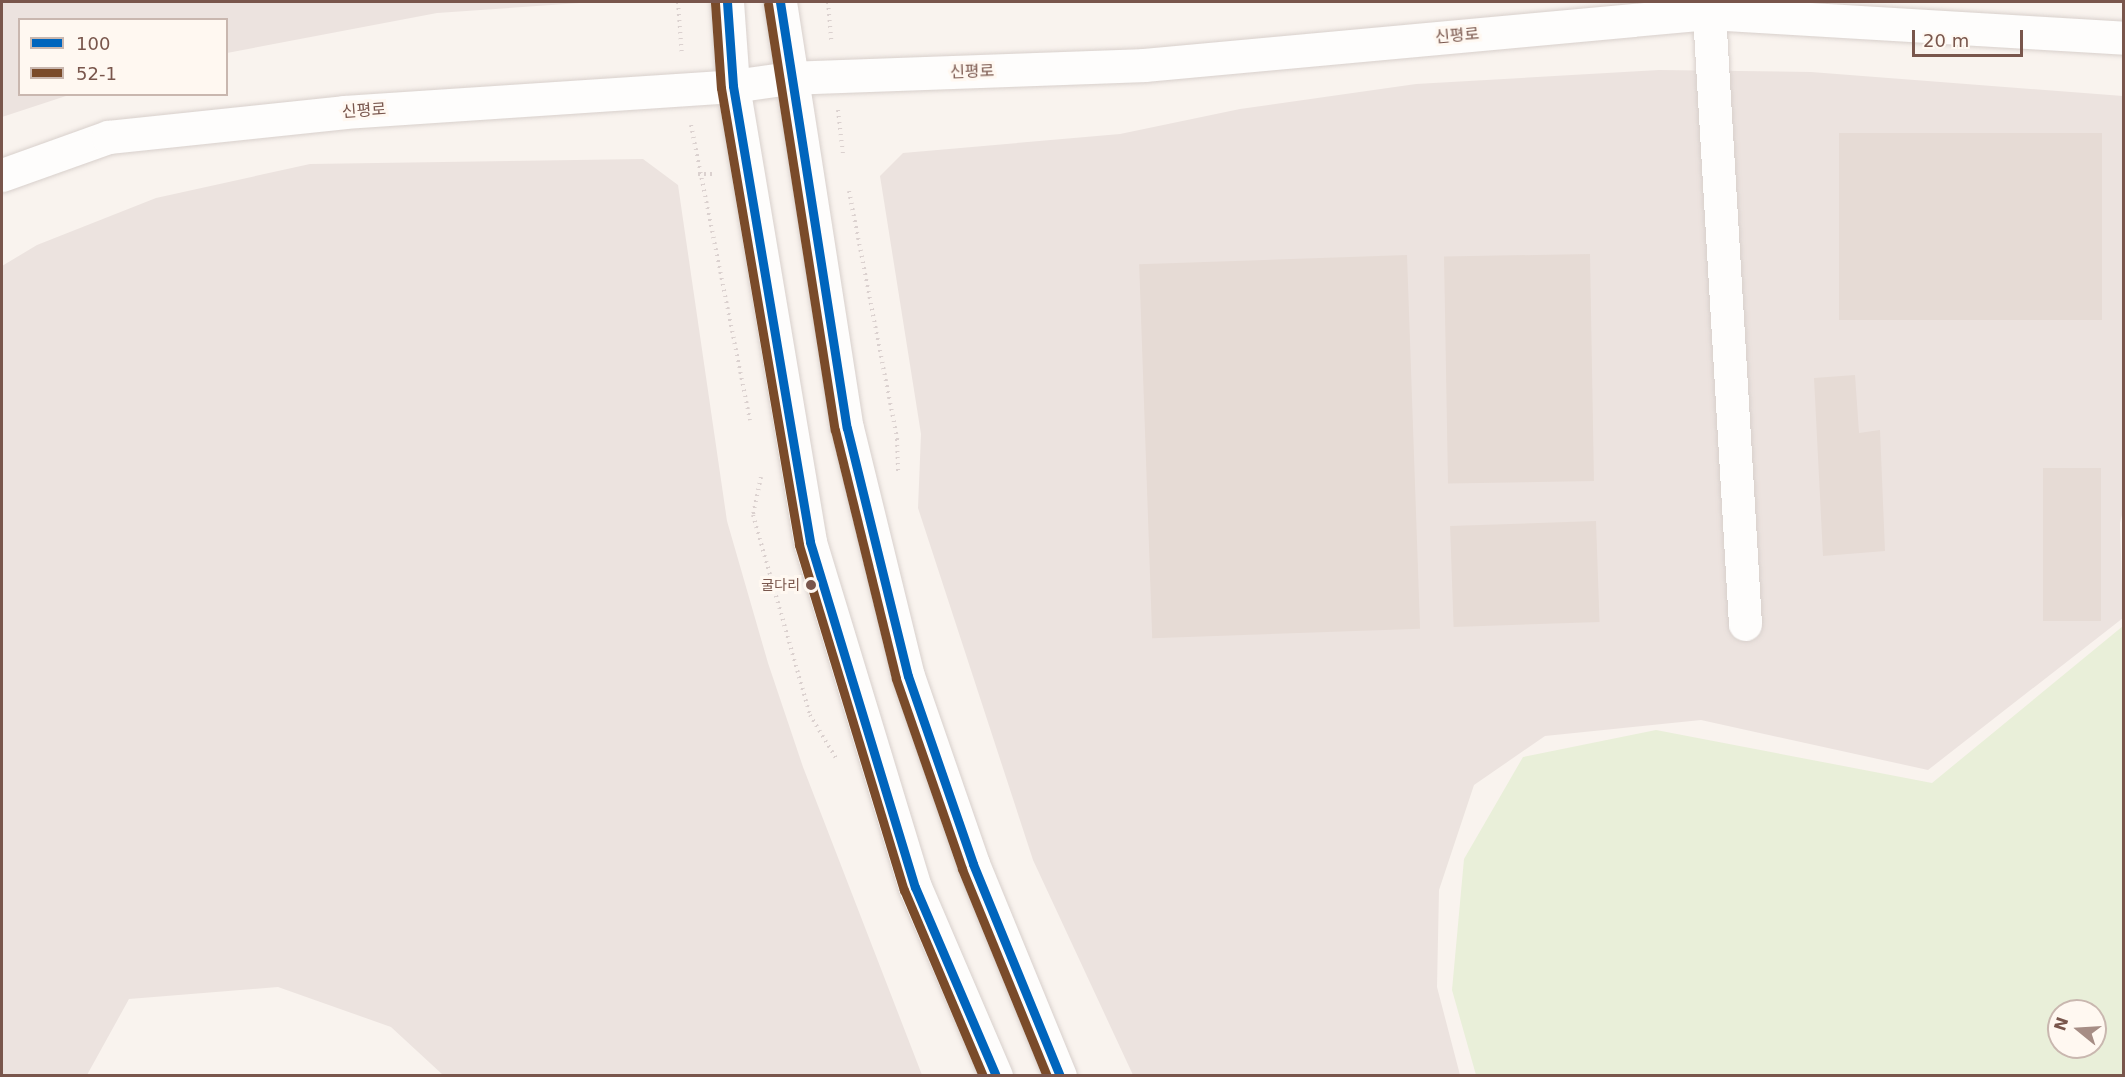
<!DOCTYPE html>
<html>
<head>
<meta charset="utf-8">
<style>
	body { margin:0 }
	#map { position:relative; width:2125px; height:1077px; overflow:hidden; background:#f9f3ee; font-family:"DejaVu Sans","Noto Sans KR",sans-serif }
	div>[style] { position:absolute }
	.industrial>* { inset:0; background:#ece3df }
	.green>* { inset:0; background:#e9efd9 }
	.building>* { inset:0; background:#e6dbd5; transform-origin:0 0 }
	.path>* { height:4px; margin-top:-2px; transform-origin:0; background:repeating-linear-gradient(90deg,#dbd1cf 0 1.5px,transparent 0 6px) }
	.roads { filter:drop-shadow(0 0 2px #d8d0cc) drop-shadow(0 0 2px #d8d0cc) }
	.minor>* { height:33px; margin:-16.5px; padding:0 16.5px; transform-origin:16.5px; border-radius:16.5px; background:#fefdfc }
	.bus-1>* { height:9px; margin:-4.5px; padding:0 4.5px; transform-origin:4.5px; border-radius:4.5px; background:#0065bd }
	.bus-2>* { height:9px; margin:-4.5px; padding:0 4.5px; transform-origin:4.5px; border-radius:4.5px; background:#7a4b2a }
	.dots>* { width:16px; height:16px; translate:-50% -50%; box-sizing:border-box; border:3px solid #fff8f1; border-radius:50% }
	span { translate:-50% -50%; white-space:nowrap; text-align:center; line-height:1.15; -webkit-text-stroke:6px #fff8f1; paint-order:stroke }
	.bus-label { font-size:14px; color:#79564c }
	.right { translate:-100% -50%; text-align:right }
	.street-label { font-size:16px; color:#79564c }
	.frame { position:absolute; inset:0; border:3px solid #79564c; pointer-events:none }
	.legend { position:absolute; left:18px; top:18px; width:210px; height:78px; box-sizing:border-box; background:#fff8f1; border:2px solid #c9b7af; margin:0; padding:8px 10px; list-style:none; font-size:18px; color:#79564c }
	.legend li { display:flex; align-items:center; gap:12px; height:30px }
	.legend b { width:30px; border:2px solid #c9b7af }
	.north { position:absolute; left:2047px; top:999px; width:60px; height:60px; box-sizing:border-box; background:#fff8f1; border:2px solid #c9b7af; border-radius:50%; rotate:288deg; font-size:16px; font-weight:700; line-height:24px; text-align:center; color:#79564c }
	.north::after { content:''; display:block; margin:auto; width:21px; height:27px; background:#a68d85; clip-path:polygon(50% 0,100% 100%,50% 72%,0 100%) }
	.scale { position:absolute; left:1912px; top:30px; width:111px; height:27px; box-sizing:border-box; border:3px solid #79564c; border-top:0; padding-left:8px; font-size:18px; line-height:21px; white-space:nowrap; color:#79564c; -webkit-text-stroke:4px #fff8f1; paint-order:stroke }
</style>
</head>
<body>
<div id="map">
	<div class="industrial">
		<i style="clip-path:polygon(2px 2px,594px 2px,437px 13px,227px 53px,226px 20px,20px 20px,20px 94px,69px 95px,2px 117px)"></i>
		<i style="clip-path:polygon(1659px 70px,1811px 72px,2123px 96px,2124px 507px,2120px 523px,2123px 618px,1928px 770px,1701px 720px,1545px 736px,1474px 785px,1439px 890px,1437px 987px,1460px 1075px,1133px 1075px,1033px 860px,918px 508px,921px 434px,880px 176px,903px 153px,1120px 134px,1240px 109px,1416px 84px)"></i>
		<i style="clip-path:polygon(643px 159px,678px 185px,727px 521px,768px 663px,803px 767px,922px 1075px,443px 1075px,391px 1027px,278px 987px,129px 999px,87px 1075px,2px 1075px,2px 266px,37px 245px,156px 198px,310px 164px)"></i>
	</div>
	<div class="green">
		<i style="clip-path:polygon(evenodd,2123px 626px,2123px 1075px,1476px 1075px,1452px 990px,1464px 859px,1523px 757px,1656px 730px,1932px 783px,2123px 626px,2059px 1011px,2095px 1011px,2095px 1047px,2059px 1047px,2059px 1011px)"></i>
	</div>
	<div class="building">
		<i style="left:2102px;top:133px;width:187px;height:263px;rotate:90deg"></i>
		<i style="left:1590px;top:254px;width:227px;height:146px;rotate:89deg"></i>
		<i style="left:1407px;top:255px;width:374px;height:268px;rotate:88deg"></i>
		<i style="clip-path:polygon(1855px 375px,1859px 433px,1880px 430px,1885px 551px,1823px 556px,1814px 378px)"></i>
		<i style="left:2101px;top:468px;width:153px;height:58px;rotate:90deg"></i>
		<i style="left:1596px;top:521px;width:101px;height:146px;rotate:88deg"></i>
	</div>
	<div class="path">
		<i style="left:678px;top:2px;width:53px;rotate:85.7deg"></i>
		<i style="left:828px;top:2px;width:38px;rotate:85deg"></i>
		<i style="left:838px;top:110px;width:44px;rotate:83.5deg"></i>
		<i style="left:691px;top:125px;width:301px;rotate:78.7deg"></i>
		<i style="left:698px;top:174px;width:15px"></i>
		<i style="left:849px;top:191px;width:253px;rotate:79deg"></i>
		<i style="left:897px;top:439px;width:36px;rotate:88deg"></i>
		<i style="left:761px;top:477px;width:39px;rotate:102deg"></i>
		<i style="left:753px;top:515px;width:208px;rotate:74.1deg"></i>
		<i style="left:810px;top:715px;width:52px;rotate:59deg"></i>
	</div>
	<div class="roads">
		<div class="minor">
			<i style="left:727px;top:2px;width:84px;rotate:85.9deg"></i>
			<i style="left:733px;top:86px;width:462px;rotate:80.4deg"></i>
			<i style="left:810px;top:542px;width:361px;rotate:73.1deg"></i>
			<i style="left:915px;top:887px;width:206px;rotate:66.8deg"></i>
			<i style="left:780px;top:2px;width:431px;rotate:81.1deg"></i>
			<i style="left:847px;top:428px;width:255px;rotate:76.2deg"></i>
			<i style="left:908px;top:676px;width:199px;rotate:70.9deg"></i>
			<i style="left:973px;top:864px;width:229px;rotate:67.7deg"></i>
			<i style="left:1709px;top:13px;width:612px;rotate:86.63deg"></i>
			<i style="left:2px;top:175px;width:113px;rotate:-19.7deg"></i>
			<i style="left:108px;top:137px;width:237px;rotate:-6deg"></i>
			<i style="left:344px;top:112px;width:390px;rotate:-3.8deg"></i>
			<i style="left:733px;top:86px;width:57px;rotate:-8.1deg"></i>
			<i style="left:789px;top:78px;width:355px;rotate:-2.1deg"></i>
			<i style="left:1144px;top:65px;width:567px;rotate:-5.26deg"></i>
			<i style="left:1709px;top:13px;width:416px;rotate:3.4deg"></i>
		</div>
	</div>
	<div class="bus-1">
		<i style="left:727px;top:2px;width:84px;rotate:85.9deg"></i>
		<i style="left:733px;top:86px;width:462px;rotate:80.4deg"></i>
		<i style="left:810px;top:542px;width:361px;rotate:73.1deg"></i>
		<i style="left:915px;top:887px;width:206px;rotate:66.8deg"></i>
		<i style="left:780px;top:2px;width:431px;rotate:81.1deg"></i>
		<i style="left:847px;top:428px;width:255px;rotate:76.2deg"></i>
		<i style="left:908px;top:676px;width:199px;rotate:70.9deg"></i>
		<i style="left:973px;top:864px;width:229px;rotate:67.7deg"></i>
	</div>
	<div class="bus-2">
		<i style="left:715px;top:3px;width:85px;rotate:86deg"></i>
		<i style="left:721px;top:88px;width:464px;rotate:80.3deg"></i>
		<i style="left:799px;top:545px;width:361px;rotate:73.1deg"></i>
		<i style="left:904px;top:890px;width:202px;rotate:67deg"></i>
		<i style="left:768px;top:4px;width:431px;rotate:81.1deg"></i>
		<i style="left:835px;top:430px;width:256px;rotate:76.2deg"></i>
		<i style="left:896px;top:679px;width:201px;rotate:70.8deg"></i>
		<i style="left:962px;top:869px;width:224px;rotate:67.7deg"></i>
	</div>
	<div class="dots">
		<i style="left:811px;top:585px;background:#79564c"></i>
	</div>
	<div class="bus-label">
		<span class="right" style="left:800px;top:585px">굴다리</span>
	</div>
	<div class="street-label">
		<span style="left:1457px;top:36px;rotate:-5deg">신평로</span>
		<span style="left:972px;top:72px;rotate:-2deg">신평로</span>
		<span style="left:364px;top:111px;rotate:-4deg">신평로</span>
	</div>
	<div class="frame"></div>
	<ul class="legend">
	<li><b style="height:8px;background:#0065bd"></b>100</li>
	<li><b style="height:8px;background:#7a4b2a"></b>52-1</li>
	</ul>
	<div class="north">N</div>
	<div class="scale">20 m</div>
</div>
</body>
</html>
